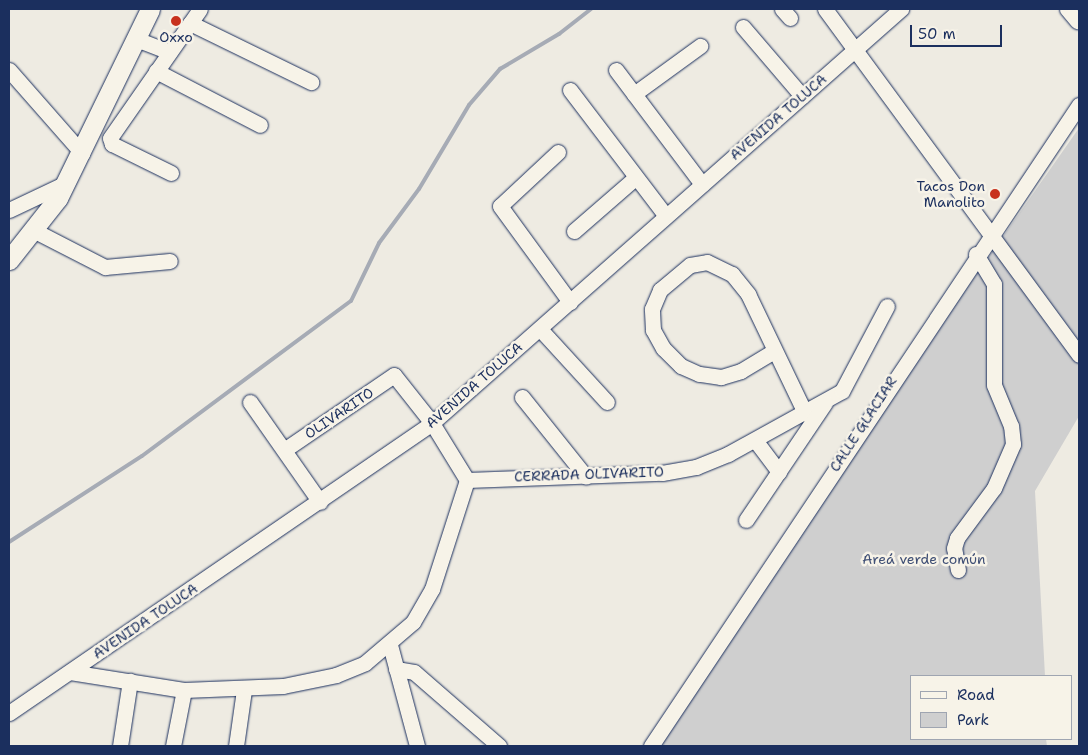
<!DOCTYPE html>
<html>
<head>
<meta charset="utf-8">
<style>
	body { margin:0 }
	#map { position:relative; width:1088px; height:755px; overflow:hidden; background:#eeebe2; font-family:"Shantell Sans",sans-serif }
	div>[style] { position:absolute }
	.green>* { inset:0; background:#cfcfcf }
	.stream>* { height:4px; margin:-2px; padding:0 2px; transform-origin:2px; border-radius:2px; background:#a6abb5 }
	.roads { filter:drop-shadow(0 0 1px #1b2f5e) drop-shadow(0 0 1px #1b2f5e) }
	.minor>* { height:15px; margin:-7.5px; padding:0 7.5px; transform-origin:7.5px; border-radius:7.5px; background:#f7f3e8 }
	.major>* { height:19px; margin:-9.5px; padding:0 9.5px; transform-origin:9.5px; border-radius:9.5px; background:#f7f3e8 }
	.dots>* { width:14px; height:14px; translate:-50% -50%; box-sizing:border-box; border:2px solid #f7f3e8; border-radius:50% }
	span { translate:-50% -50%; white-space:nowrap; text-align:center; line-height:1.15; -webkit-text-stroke:5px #f7f3e8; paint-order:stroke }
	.poi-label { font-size:14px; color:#1b2f5e }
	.right { translate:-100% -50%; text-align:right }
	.street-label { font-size:14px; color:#1b2f5e }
	.park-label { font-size:14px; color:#3f4f75 }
	.frame { position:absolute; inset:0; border:10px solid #1b2f5e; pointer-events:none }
	.legend { position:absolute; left:910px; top:675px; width:162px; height:65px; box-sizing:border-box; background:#f7f3e8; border:1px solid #9fa5b1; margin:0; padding:6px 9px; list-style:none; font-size:15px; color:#1b2f5e }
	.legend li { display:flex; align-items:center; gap:10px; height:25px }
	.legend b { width:25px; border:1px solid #9fa5b1 }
	.scale { position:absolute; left:910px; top:25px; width:92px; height:22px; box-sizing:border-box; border:2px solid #1b2f5e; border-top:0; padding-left:6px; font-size:15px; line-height:18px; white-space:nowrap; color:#1b2f5e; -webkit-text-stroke:4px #f7f3e8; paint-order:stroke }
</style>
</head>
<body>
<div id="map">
	<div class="green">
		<i style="clip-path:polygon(1079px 128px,1079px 416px,1035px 491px,1045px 676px,912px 676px,912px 739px,1046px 739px,1047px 746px,661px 746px,878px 415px)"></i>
	</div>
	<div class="stream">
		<i style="left:9px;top:542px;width:158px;rotate:-32.9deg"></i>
		<i style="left:142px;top:456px;width:260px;rotate:-36.6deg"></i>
		<i style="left:351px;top:301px;width:64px;rotate:-64.2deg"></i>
		<i style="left:379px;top:243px;width:67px;rotate:-53.5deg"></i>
		<i style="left:419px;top:189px;width:98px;rotate:-59.2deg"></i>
		<i style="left:469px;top:105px;width:48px;rotate:-49.3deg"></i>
		<i style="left:500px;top:69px;width:69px;rotate:-30.7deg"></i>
		<i style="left:559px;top:34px;width:41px;rotate:-38deg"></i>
	</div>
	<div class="roads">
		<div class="minor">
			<i style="left:782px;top:9px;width:12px;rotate:48deg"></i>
			<i style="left:825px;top:9px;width:429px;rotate:53.7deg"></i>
			<i style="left:1067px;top:9px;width:16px;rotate:50deg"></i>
			<i style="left:190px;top:23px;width:135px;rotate:26deg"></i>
			<i style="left:743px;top:27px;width:91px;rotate:49.5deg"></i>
			<i style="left:136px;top:39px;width:36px;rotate:21deg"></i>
			<i style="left:9px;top:70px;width:111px;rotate:48.7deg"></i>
			<i style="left:616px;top:70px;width:143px;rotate:53deg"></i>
			<i style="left:156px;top:71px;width:117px;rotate:27.4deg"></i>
			<i style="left:570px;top:90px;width:158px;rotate:52.7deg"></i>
			<i style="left:634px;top:94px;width:82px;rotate:-36deg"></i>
			<i style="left:558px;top:152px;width:79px;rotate:137deg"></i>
			<i style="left:500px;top:206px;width:119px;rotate:53.9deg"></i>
			<i style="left:171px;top:173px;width:66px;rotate:-153.8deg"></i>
			<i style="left:112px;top:144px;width:6px;rotate:-108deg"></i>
			<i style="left:110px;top:138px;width:157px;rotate:-55.1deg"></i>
			<i style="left:9px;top:210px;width:63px;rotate:-25.3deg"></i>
			<i style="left:35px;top:231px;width:79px;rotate:27.2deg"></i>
			<i style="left:105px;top:267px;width:65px;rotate:-5.3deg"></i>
			<i style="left:574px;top:231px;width:81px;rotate:-41deg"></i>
			<i style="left:540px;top:329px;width:99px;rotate:47.5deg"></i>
			<i style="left:774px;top:351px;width:39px;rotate:149deg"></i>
			<i style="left:741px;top:371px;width:21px;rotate:163deg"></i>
			<i style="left:721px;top:377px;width:22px;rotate:-172deg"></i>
			<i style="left:699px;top:374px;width:20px;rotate:-156deg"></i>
			<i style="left:681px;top:366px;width:25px;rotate:-135deg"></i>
			<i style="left:663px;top:348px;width:21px;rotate:-119deg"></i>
			<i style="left:653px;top:330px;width:21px;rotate:-93deg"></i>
			<i style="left:652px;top:309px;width:21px;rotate:-67deg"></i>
			<i style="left:660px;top:290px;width:39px;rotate:-40deg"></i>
			<i style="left:690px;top:265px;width:17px;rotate:-10deg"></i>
			<i style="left:707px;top:262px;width:28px;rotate:26deg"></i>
			<i style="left:732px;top:274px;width:26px;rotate:51deg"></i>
			<i style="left:748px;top:294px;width:132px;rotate:64.4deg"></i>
			<i style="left:522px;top:397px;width:102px;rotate:51.3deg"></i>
			<i style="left:250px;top:402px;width:122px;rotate:55deg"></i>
			<i style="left:755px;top:440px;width:40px;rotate:53deg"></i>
			<i style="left:467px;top:480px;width:195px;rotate:-2.1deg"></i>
			<i style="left:662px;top:473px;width:35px;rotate:-10deg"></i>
			<i style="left:696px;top:467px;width:35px;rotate:-22deg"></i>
			<i style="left:728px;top:454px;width:130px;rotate:-28.9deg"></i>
			<i style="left:842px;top:391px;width:96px;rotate:-62.1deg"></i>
			<i style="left:746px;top:520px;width:141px;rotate:-56deg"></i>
			<i style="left:958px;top:570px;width:22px;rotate:-100deg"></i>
			<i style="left:954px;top:548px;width:10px;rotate:-73deg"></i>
			<i style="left:957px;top:538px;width:62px;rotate:-53.5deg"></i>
			<i style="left:994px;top:488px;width:48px;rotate:-66.6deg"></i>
			<i style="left:1013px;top:444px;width:18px;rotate:-96deg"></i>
			<i style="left:1011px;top:426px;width:44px;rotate:-112.5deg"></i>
			<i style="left:994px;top:385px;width:101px;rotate:-90deg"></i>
			<i style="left:994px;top:284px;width:35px;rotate:-121deg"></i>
			<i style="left:390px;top:645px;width:105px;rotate:75deg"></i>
			<i style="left:396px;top:669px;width:18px;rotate:9deg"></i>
			<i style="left:414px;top:672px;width:113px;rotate:41deg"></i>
			<i style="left:70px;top:672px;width:115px;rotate:9deg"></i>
			<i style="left:184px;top:690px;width:99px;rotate:-2.3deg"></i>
			<i style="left:283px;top:686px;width:54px;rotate:-11.7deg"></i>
			<i style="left:336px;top:675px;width:31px;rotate:-22deg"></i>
			<i style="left:365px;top:663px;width:63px;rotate:-40.5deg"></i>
			<i style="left:413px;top:622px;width:38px;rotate:-60deg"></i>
			<i style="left:432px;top:589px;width:114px;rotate:-72.2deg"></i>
			<i style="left:467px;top:480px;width:67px;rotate:-121.6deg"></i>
			<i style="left:432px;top:423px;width:61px;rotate:-128.4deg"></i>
			<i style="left:394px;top:375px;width:133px;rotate:145.7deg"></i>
			<i style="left:9px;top:713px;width:513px;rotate:-34.43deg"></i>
			<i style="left:432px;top:423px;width:626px;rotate:-41.44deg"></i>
			<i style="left:120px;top:746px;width:66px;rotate:-81.3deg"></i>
			<i style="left:173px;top:746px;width:57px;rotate:-78.9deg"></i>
			<i style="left:236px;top:746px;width:57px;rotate:-81.9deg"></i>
			<i style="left:651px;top:746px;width:771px;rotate:-56.27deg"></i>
		</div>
		<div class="major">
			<i style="left:9px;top:260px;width:79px;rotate:-51.7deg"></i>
			<i style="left:58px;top:198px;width:210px;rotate:-64deg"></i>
		</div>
	</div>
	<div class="dots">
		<i style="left:176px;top:21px;background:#c8321e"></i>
		<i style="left:995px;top:194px;background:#c8321e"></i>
	</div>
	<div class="poi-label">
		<span style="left:176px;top:37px">Oxxo</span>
		<span class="right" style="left:985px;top:194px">Tacos Don<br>Manolito</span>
	</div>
	<div class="street-label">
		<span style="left:778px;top:117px;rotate:-41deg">AVENIDA TOLUCA</span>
		<span style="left:474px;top:385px;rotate:-41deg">AVENIDA TOLUCA</span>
		<span style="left:339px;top:413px;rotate:-34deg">OLIVARITO</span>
		<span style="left:863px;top:424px;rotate:-57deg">CALLE GLACIAR</span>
		<span style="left:589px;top:474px;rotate:-2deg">CERRADA OLIVARITO</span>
		<span style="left:145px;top:621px;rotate:-34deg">AVENIDA TOLUCA</span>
	</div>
	<div class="park-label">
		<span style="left:924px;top:559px">Areá verde común</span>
	</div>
	<div class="frame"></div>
	<ul class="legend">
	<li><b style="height:6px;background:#f7f3e8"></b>Road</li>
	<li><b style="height:14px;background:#cfcfcf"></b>Park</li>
	</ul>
	<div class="scale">50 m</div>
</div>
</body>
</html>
